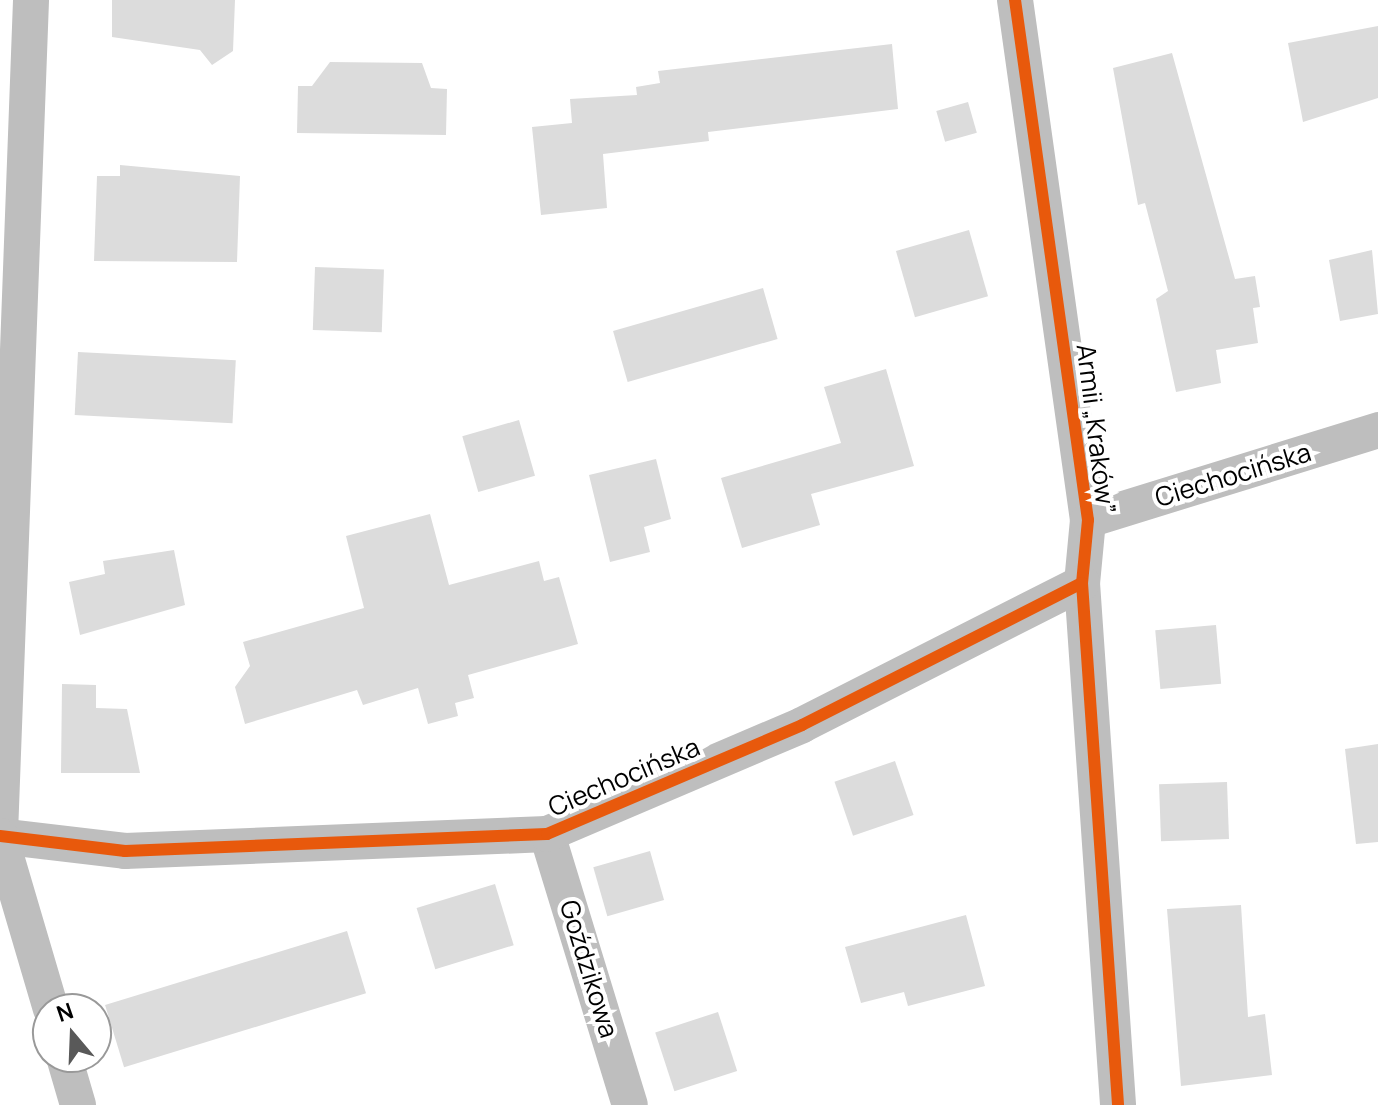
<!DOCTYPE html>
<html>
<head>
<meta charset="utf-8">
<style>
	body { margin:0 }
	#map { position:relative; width:1378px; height:1105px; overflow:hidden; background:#fff; font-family:Manrope,sans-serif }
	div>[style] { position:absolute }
	.building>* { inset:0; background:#dcdcdc; transform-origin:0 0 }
	.minor>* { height:36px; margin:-18px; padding:0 18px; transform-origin:18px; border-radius:18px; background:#bebebe }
	.cycleway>* { height:12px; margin:-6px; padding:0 6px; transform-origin:6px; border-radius:6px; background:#e8590c }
	span { translate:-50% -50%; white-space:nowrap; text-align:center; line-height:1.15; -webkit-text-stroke:8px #fff; paint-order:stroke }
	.street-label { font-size:26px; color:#000 }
	.north { position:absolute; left:32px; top:993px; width:80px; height:80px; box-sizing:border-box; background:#fff; border:2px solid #999; border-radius:50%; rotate:341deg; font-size:22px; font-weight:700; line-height:32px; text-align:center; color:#000 }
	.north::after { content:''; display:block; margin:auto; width:28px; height:36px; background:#595959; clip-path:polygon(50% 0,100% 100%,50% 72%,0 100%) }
</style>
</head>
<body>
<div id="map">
	<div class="building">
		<i style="clip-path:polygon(112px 0,235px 0,233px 51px,212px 65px,200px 50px,112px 37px)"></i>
		<i style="clip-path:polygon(1378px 26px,1378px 98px,1303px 122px,1288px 43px)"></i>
		<i style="clip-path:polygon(892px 44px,898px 109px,708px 132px,709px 141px,603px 154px,607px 208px,541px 215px,532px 127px,572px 123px,570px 99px,637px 95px,636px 87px,660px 83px,658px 71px)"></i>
		<i style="clip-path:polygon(1172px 53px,1235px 279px,1255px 276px,1260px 307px,1253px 308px,1258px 343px,1216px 350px,1221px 383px,1176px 392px,1156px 299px,1168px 291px,1145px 203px,1138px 205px,1113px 68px)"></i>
		<i style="clip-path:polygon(330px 62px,422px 63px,431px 88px,447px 89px,446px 135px,297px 133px,298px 86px,312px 86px)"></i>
		<i style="left:968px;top:102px;width:32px;height:33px;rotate:74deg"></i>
		<i style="clip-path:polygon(120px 165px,240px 176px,237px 262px,94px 261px,97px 176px,120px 176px)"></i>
		<i style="left:969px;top:230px;width:69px;height:76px;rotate:74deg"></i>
		<i style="clip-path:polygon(1372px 250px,1378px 314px,1340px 321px,1329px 260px)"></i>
		<i style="left:315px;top:267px;width:69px;height:63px;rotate:2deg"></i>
		<i style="left:763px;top:288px;width:53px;height:156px;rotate:74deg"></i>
		<i style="left:78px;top:352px;width:158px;height:63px;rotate:3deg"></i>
		<i style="clip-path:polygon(886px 369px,914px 466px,811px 494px,820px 525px,742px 548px,721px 478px,841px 443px,824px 387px)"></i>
		<i style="left:519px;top:420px;width:58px;height:59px;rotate:74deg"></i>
		<i style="clip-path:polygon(656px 459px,671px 519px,644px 527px,650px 552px,610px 562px,589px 475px)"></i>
		<i style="clip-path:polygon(430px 514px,449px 585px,539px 561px,544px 581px,559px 577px,578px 644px,468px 675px,474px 698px,455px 703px,458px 716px,428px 724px,418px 688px,363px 705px,357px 690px,245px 724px,235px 687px,250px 666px,243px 642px,364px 608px,346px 536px)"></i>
		<i style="clip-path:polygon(174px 550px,185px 605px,80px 635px,69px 582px,105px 574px,103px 561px)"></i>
		<i style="left:1216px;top:625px;width:59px;height:61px;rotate:85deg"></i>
		<i style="clip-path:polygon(62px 684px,96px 685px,96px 708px,127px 709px,140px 773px,61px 773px)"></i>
		<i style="clip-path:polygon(1378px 744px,1378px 842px,1356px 844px,1345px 749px)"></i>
		<i style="left:895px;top:761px;width:57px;height:64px;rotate:71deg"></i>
		<i style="left:1227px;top:782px;width:57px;height:68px;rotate:88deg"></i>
		<i style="left:650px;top:851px;width:51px;height:59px;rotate:74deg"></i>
		<i style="left:495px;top:884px;width:64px;height:82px;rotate:73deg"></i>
		<i style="clip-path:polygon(1241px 905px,1248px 1017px,1265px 1014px,1272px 1075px,1181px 1086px,1167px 909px)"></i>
		<i style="clip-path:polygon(966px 915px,985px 986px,908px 1006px,904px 992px,861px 1003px,845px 947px)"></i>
		<i style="left:347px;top:931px;width:65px;height:253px;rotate:73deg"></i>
		<i style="left:718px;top:1012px;width:62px;height:66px;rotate:72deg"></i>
	</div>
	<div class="minor">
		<i style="left:1015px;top:0;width:525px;rotate:82.01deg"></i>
		<i style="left:1088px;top:520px;width:63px;rotate:95.4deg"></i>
		<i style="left:1082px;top:583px;width:523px;rotate:86.05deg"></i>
		<i style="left:1088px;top:520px;width:304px;rotate:-17.2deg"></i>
		<i style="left:0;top:834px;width:835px;rotate:-87.87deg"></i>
		<i style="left:547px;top:834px;width:283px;rotate:73deg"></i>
		<i style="left:0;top:836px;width:126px;rotate:6.8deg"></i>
		<i style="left:125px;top:851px;width:422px;rotate:-2.3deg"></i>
		<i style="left:547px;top:834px;width:277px;rotate:-23.1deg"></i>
		<i style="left:802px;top:725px;width:314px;rotate:-26.9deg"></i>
		<i style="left:0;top:836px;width:180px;rotate:73.6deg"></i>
		<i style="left:64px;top:1057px;width:50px;rotate:73.7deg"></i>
	</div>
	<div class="cycleway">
		<i style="left:1015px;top:0;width:525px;rotate:82.01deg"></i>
		<i style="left:1088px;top:520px;width:63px;rotate:95.4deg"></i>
		<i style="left:1082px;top:583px;width:523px;rotate:86.05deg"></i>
		<i style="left:0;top:836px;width:126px;rotate:6.8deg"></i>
		<i style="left:125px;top:851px;width:422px;rotate:-2.3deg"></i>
		<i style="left:547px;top:834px;width:277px;rotate:-23.1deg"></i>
		<i style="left:802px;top:725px;width:314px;rotate:-26.9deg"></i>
	</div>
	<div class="street-label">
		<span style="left:1096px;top:429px;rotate:83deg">Armii „Kraków”</span>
		<span style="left:1233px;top:475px;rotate:-17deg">Ciechocińska</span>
		<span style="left:624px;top:777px;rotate:-23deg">Ciechocińska</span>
		<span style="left:589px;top:969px;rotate:73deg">Goździkowa</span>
	</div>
	<div class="north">N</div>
</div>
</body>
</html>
